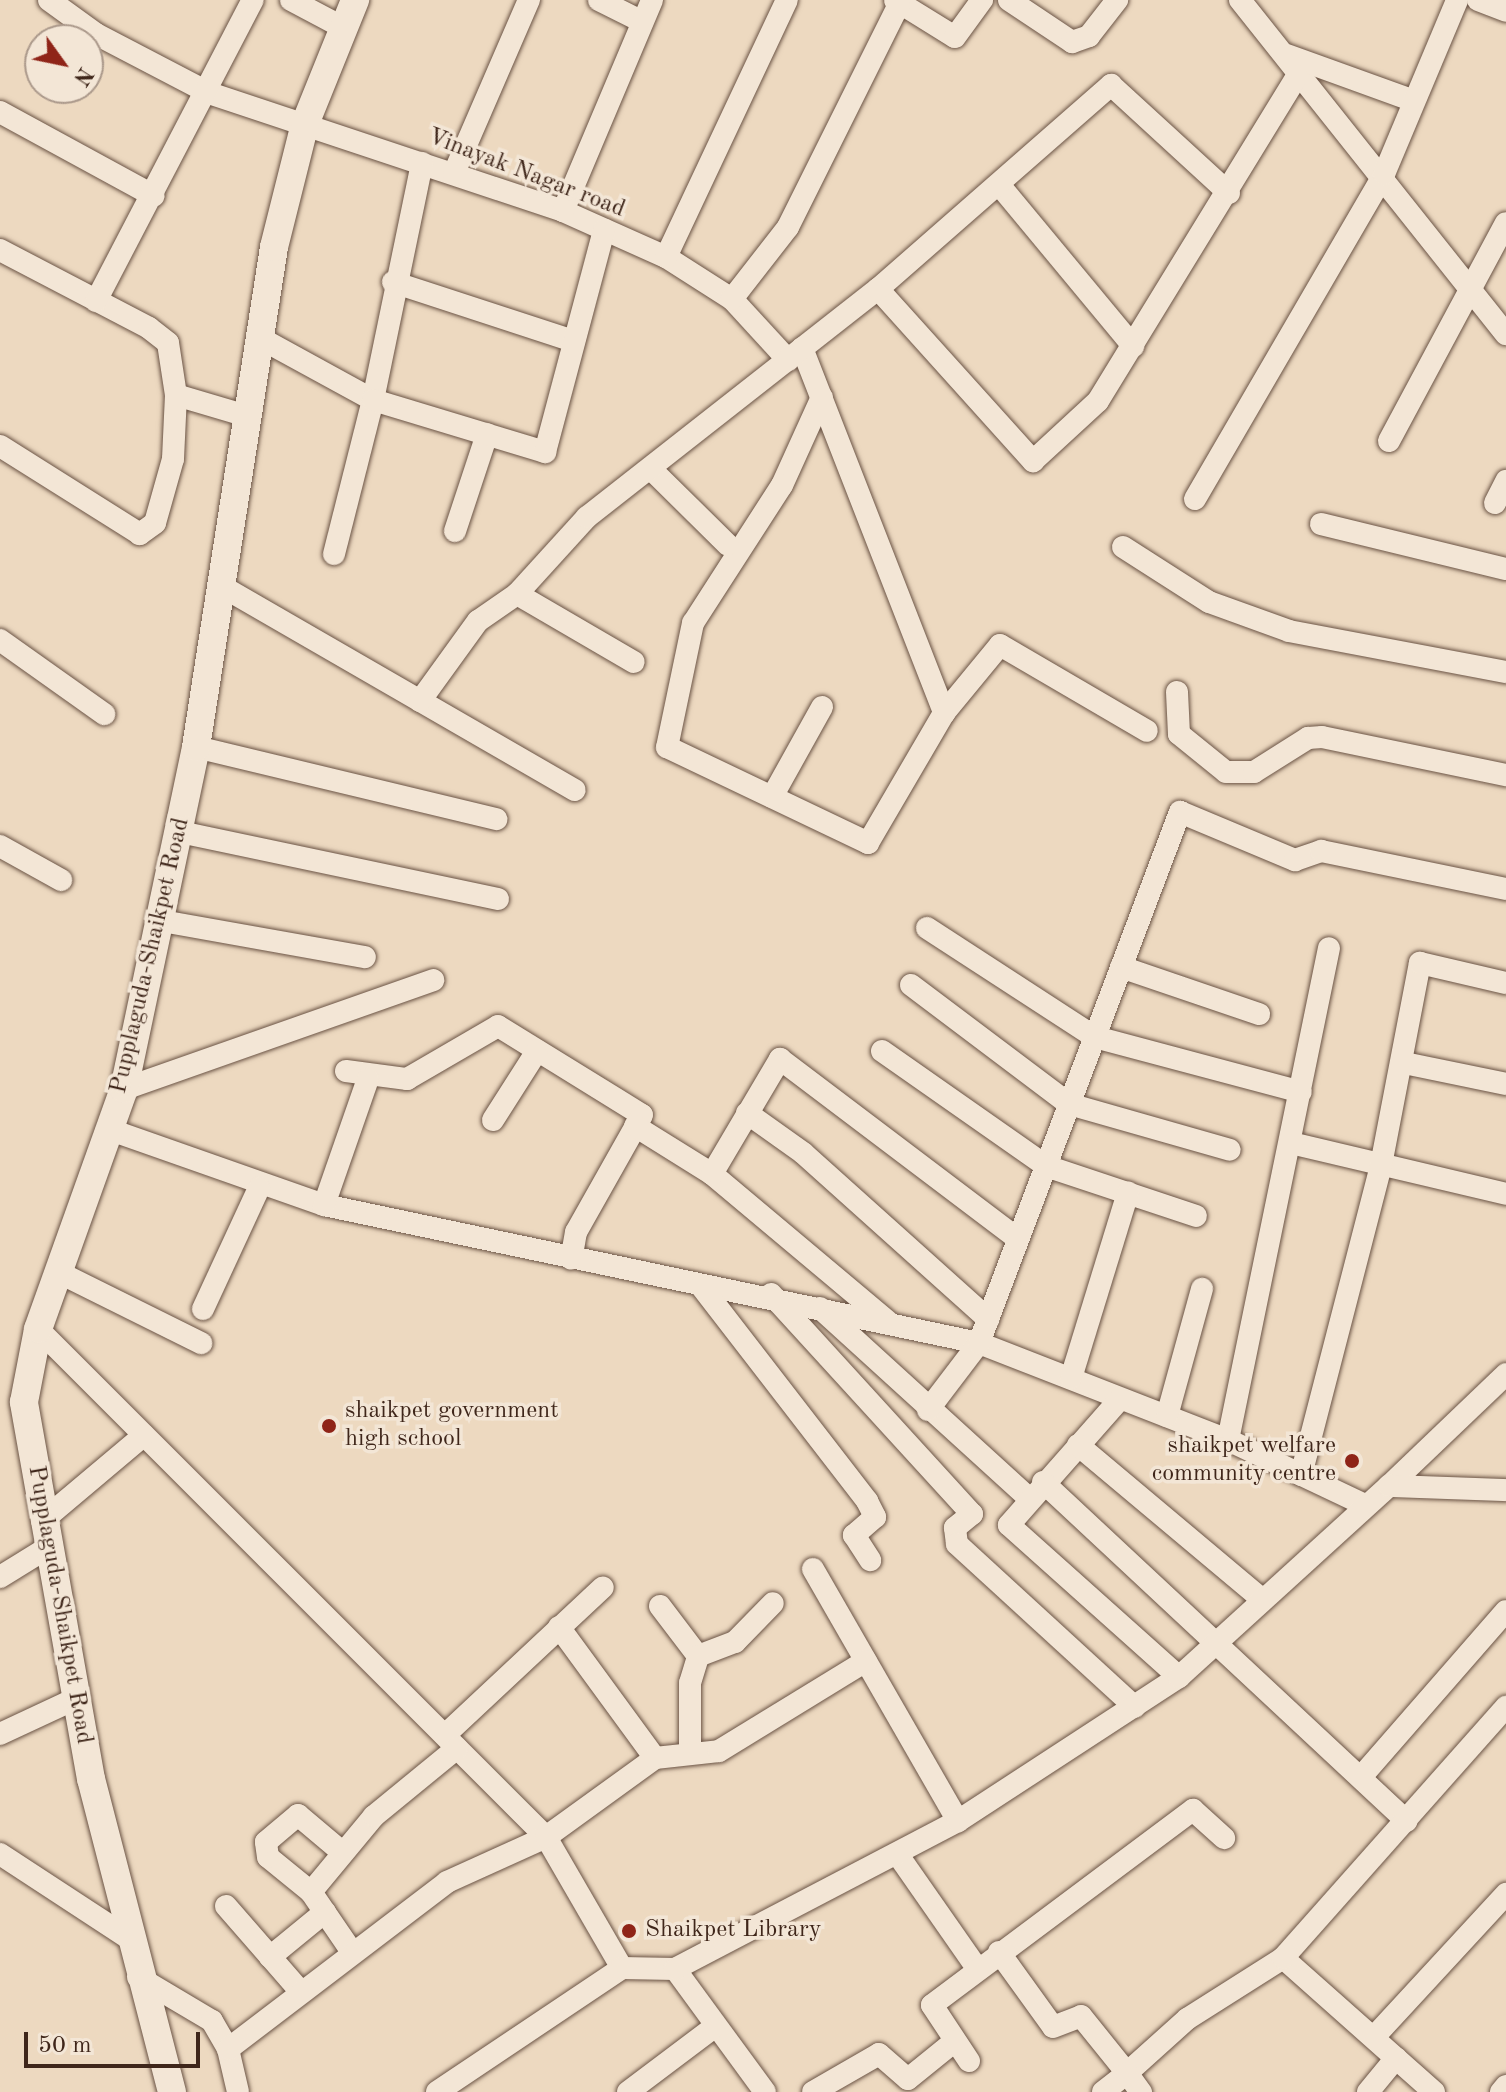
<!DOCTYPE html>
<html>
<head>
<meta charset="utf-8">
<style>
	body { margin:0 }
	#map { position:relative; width:1506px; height:2092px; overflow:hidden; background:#edd9c0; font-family:"Old Standard TT",serif }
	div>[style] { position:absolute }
	.roads { filter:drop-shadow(0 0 2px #6a5344) drop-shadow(0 0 2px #6a5344) }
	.minor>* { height:22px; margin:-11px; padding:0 11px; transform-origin:11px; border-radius:11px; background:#f3e6d6 }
	.tertiary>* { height:28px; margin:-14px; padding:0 14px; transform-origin:14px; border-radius:14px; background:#f3e6d6 }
	.dots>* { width:22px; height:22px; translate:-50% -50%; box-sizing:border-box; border:4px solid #f3e6d6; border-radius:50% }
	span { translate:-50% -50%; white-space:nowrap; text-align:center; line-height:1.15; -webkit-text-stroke:7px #f3e6d6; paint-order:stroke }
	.street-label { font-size:24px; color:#3f261a }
	.poi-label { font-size:24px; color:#3f261a }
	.left { translate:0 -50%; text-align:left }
	.right { translate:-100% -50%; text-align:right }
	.north { position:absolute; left:24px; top:24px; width:80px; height:80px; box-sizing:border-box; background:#f3e6d6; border:2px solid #ab998b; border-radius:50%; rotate:123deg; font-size:22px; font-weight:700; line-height:32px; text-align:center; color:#3f261a }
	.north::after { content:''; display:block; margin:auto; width:28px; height:36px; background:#8f2418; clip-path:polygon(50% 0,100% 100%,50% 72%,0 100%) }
	.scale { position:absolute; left:24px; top:2032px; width:176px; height:36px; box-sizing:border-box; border:4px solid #3f261a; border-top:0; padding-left:10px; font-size:24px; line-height:28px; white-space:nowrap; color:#3f261a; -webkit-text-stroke:6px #f3e6d6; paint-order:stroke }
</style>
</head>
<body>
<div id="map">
	<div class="roads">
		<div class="minor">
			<i style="left:49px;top:0;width:58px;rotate:35.9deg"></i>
			<i style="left:96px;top:34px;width:127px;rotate:27.6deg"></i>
			<i style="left:209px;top:93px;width:373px;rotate:18.4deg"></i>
			<i style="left:563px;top:211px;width:113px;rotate:24.1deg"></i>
			<i style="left:666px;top:257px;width:78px;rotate:32.5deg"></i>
			<i style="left:732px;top:299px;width:83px;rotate:47.4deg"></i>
			<i style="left:291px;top:0;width:58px;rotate:27.9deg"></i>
			<i style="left:599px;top:0;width:47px;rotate:26.6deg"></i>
			<i style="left:895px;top:0;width:70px;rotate:31.7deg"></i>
			<i style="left:955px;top:37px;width:46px;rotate:-53.9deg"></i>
			<i style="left:1009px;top:0;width:76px;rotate:33.7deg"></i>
			<i style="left:1072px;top:42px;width:18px;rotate:-19deg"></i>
			<i style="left:1089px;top:36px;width:46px;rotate:-52.1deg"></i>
			<i style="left:1240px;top:0;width:427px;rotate:51.5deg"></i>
			<i style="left:1478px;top:0;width:30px;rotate:21deg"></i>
			<i style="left:1287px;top:55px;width:132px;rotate:19.9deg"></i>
			<i style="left:0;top:112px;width:175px;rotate:28.6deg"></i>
			<i style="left:454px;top:173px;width:189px;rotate:-66.6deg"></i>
			<i style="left:1001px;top:187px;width:207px;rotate:50.3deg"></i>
			<i style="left:563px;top:211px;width:229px;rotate:-67.1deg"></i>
			<i style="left:0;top:250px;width:168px;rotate:27.6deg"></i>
			<i style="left:149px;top:328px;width:24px;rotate:38deg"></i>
			<i style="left:168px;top:343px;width:53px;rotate:81.3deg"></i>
			<i style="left:176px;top:395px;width:64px;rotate:92.7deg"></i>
			<i style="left:173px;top:459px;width:66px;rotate:105.7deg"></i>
			<i style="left:155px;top:523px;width:19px;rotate:144deg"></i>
			<i style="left:140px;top:534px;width:165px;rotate:-147.8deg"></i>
			<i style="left:666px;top:257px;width:284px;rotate:-64.8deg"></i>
			<i style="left:393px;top:282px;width:190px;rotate:18.1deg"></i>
			<i style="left:878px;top:289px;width:232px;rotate:48deg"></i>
			<i style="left:1033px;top:461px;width:88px;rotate:-42.7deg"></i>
			<i style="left:1098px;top:401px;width:381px;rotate:-58.5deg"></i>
			<i style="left:732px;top:299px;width:91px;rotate:-52.1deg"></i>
			<i style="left:788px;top:227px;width:249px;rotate:-63.5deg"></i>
			<i style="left:96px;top:301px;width:339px;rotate:-62.5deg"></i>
			<i style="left:258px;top:337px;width:131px;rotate:28.7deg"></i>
			<i style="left:373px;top:400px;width:242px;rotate:-78.3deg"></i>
			<i style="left:802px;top:348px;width:392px;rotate:68.7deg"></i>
			<i style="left:176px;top:395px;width:74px;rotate:16.5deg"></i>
			<i style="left:822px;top:397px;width:97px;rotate:114.4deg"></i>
			<i style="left:782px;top:485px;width:164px;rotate:122.8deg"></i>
			<i style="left:693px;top:623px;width:127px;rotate:101.8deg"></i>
			<i style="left:667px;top:747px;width:223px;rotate:25.5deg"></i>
			<i style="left:868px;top:843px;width:151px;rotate:-59.7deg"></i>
			<i style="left:944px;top:713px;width:88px;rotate:-50.5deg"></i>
			<i style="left:1000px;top:645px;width:170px;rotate:30.3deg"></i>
			<i style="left:1389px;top:441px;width:247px;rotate:-61.8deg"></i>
			<i style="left:654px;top:472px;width:103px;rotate:44.6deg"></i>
			<i style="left:1195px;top:499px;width:376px;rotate:-59.8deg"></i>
			<i style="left:1384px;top:174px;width:189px;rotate:-67.2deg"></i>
			<i style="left:1495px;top:503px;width:25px;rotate:-63deg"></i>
			<i style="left:1321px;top:524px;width:190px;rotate:13.7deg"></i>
			<i style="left:455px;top:531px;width:102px;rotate:-71.7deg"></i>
			<i style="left:1123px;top:547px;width:102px;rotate:32.6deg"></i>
			<i style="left:1209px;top:602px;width:85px;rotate:19.9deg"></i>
			<i style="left:1289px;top:631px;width:221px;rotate:10.7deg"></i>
			<i style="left:334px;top:554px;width:159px;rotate:-75.8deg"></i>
			<i style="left:373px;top:400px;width:180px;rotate:16.8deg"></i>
			<i style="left:545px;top:452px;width:230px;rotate:-75.1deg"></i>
			<i style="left:223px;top:587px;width:406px;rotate:30deg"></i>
			<i style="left:517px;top:594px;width:135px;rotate:30.2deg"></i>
			<i style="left:0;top:640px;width:128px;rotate:35.4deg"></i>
			<i style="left:1177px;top:692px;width:42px;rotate:87.3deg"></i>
			<i style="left:1179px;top:734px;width:60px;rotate:39deg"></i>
			<i style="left:1226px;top:772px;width:28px"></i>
			<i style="left:1254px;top:772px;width:64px;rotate:-32.2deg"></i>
			<i style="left:1308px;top:738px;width:14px;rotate:-4deg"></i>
			<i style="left:1322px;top:737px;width:188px;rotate:11.7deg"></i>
			<i style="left:420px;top:701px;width:99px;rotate:-54.1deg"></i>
			<i style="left:478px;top:621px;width:47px;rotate:-34.7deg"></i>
			<i style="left:517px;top:594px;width:104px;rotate:-47.7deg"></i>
			<i style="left:587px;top:517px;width:370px;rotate:-38.1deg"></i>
			<i style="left:878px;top:289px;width:310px;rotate:-41.2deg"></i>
			<i style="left:1111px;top:85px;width:160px;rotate:42.5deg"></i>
			<i style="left:196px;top:747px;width:309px;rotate:13.5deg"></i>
			<i style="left:772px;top:797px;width:103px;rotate:-60.9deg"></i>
			<i style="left:180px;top:832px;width:325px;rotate:11.9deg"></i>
			<i style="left:0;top:846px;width:70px;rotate:29.1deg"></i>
			<i style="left:162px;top:921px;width:206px;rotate:10.1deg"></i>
			<i style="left:927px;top:928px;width:200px;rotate:33deg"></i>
			<i style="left:1095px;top:1037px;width:213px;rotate:14.9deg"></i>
			<i style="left:1121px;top:967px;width:146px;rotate:18.8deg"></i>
			<i style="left:911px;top:985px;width:198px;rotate:37deg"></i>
			<i style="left:1069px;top:1104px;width:167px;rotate:15.9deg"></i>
			<i style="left:882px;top:1051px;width:200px;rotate:35deg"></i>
			<i style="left:1046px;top:1166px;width:158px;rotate:18.4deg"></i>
			<i style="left:1404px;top:1063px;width:104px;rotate:11.6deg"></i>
			<i style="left:346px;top:1071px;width:62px;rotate:7.5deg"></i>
			<i style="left:407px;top:1079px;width:105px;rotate:-30.2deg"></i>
			<i style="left:498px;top:1026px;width:169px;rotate:31.7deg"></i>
			<i style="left:642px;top:1115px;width:134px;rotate:119.4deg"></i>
			<i style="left:576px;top:1232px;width:27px;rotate:100deg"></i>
			<i style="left:124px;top:1089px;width:328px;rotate:-19.4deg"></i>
			<i style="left:747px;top:1113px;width:69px;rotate:35.5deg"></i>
			<i style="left:803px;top:1153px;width:249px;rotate:41.9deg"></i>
			<i style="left:493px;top:1120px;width:82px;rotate:-57.5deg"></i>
			<i style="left:635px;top:1126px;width:91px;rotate:31.9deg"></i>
			<i style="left:712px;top:1174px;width:229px;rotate:40deg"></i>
			<i style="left:108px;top:1129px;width:229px;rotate:19.4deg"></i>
			<i style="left:324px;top:1205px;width:669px;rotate:11.9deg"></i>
			<i style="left:979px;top:1343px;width:267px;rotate:21.3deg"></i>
			<i style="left:1228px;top:1440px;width:152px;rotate:25.4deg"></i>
			<i style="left:1291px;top:1143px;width:221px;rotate:13.3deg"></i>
			<i style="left:712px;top:1174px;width:134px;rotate:-59.4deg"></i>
			<i style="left:780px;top:1059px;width:298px;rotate:37.1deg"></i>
			<i style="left:324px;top:1205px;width:133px;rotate:-70.8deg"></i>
			<i style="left:58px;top:1272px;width:160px;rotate:26.4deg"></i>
			<i style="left:701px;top:1286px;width:272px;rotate:52.3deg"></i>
			<i style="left:867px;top:1501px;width:18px;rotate:63deg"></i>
			<i style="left:875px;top:1517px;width:28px;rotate:139deg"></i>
			<i style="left:854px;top:1535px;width:30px;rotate:57deg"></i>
			<i style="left:771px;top:1294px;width:298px;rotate:47.6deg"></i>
			<i style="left:972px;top:1514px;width:22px;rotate:141deg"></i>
			<i style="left:955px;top:1528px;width:16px;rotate:83deg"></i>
			<i style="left:957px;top:1544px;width:241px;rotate:42.5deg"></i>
			<i style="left:820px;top:1308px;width:282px;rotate:42.3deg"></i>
			<i style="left:203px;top:1309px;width:133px;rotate:-65.2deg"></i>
			<i style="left:38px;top:1329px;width:718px;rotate:45deg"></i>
			<i style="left:546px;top:1837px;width:151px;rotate:59.9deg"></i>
			<i style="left:1071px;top:1378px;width:194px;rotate:-72.9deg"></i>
			<i style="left:1120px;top:1399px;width:168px;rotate:131.4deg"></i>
			<i style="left:1009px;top:1525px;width:228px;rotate:41.8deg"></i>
			<i style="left:928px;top:1410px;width:84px;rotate:-52.7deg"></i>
			<i style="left:979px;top:1343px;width:568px;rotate:-69.27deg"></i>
			<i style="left:1180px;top:812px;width:125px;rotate:22.7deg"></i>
			<i style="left:1295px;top:860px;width:28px;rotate:-19deg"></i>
			<i style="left:1321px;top:851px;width:189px;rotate:11.6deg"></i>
			<i style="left:1167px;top:1416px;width:132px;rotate:-74.6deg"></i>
			<i style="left:1228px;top:1440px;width:502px;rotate:-78.4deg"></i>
			<i style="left:1078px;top:1445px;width:236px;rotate:40deg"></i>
			<i style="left:1301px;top:1475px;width:320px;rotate:-75.5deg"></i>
			<i style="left:1381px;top:1165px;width:206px;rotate:-79.1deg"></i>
			<i style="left:1420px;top:963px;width:88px;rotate:13.1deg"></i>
			<i style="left:1043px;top:1482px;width:497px;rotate:43deg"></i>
			<i style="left:1389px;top:1486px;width:162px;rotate:-43.7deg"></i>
			<i style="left:42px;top:1521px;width:133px;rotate:-40.1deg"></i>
			<i style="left:813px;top:1569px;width:291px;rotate:60.1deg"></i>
			<i style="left:0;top:1577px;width:55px;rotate:-31.7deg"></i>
			<i style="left:660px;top:1606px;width:63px;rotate:52.8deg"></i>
			<i style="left:559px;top:1627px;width:162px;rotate:53.8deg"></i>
			<i style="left:698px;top:1656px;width:40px;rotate:-21deg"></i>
			<i style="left:735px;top:1642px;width:54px;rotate:-45.7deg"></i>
			<i style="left:0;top:1734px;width:83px;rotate:-25deg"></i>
			<i style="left:445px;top:1735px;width:216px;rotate:-43.1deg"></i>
			<i style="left:690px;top:1753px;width:70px;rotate:-90deg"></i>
			<i style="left:690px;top:1683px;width:28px;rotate:-73deg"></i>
			<i style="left:1361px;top:1777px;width:220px;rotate:-48.9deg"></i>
			<i style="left:0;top:1854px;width:152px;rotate:33.2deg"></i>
			<i style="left:898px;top:1855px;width:136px;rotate:55.1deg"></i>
			<i style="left:311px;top:1892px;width:55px;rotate:-140.9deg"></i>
			<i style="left:268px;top:1857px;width:15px;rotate:-98deg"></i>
			<i style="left:266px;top:1842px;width:42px;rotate:-40.2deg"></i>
			<i style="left:298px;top:1815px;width:57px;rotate:40.1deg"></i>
			<i style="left:226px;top:1906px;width:114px;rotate:48.9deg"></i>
			<i style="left:352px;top:1952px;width:73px;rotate:-124.3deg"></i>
			<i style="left:311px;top:1892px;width:99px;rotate:-50.3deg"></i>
			<i style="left:374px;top:1816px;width:107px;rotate:-39.3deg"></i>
			<i style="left:999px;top:1952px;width:92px;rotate:54.2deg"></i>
			<i style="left:1053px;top:2027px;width:30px;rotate:-21deg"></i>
			<i style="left:1081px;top:2016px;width:73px;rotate:51.1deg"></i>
			<i style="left:1127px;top:2073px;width:81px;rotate:-42deg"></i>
			<i style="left:1187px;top:2019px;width:114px;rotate:-32.4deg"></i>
			<i style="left:270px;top:1957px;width:71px;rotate:-39.3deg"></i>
			<i style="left:675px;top:1969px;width:152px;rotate:53.8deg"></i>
			<i style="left:138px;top:1977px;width:86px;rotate:30.7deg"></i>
			<i style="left:212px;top:2021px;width:32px;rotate:60deg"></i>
			<i style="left:228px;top:2049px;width:44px;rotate:76.9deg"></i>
			<i style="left:1374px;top:2037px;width:195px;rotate:-47.3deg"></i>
			<i style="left:228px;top:2049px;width:275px;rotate:-37.3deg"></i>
			<i style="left:447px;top:1882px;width:109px;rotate:-24.4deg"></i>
			<i style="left:546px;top:1837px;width:135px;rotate:-35.9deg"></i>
			<i style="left:655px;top:1758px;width:64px;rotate:-6.2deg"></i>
			<i style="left:719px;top:1751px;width:172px;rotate:-31.5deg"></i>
			<i style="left:969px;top:2061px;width:67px;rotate:-123.5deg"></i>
			<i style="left:932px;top:2005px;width:326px;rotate:-36.8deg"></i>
			<i style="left:1193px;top:1810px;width:42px;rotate:42.1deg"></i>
			<i style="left:437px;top:2092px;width:223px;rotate:-33.8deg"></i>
			<i style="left:622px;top:1968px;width:53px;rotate:1.1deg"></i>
			<i style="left:675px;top:1969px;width:319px;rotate:-27.6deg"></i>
			<i style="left:958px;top:1821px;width:264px;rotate:-33.1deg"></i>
			<i style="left:1179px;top:1677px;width:284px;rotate:-42.3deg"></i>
			<i style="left:1389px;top:1486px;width:117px;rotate:2deg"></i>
			<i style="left:628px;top:2092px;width:106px;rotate:-37deg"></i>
			<i style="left:813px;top:2092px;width:76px;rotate:-29.9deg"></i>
			<i style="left:879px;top:2054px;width:38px;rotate:41deg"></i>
			<i style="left:908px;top:2079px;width:60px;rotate:-39deg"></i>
			<i style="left:1103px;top:2092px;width:31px;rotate:-38deg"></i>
			<i style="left:1127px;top:2073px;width:24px;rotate:54deg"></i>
			<i style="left:1368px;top:2092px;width:44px;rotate:-50.5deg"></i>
			<i style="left:1434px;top:2092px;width:202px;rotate:-138.4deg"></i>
			<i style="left:1283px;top:1958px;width:336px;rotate:-48.4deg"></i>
			<i style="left:1501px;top:2092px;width:8px;rotate:-50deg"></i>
		</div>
		<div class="tertiary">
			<i style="left:172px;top:2092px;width:323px;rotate:-104.5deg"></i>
			<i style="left:91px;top:1779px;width:383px;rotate:-100.1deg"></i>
			<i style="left:24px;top:1402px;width:74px;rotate:-79.1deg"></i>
			<i style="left:38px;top:1329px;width:255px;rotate:-70.3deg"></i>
			<i style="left:124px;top:1089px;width:349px;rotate:-78.1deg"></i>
			<i style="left:196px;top:747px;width:506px;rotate:-81.13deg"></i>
			<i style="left:274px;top:247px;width:127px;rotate:-75.9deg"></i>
			<i style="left:305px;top:124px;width:134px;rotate:-68deg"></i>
		</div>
	</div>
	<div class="dots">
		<i style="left:329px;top:1426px;background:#8f2418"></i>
		<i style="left:1352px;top:1461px;background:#8f2418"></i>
		<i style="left:629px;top:1931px;background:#8f2418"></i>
	</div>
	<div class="street-label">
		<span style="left:526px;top:174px;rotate:21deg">Vinayak Nagar road</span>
		<span style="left:151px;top:956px;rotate:-77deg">Pupplaguda-Shaikpet Road</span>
		<span style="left:59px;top:1605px;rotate:80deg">Pupplaguda-Shaikpet Road</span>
	</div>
	<div class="poi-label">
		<span class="left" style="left:345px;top:1426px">shaikpet government<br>high school</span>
		<span class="right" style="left:1336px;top:1461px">shaikpet welfare<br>community centre</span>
		<span class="left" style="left:645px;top:1931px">Shaikpet Library</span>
	</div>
	<div class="north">N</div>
	<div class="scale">50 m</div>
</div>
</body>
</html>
